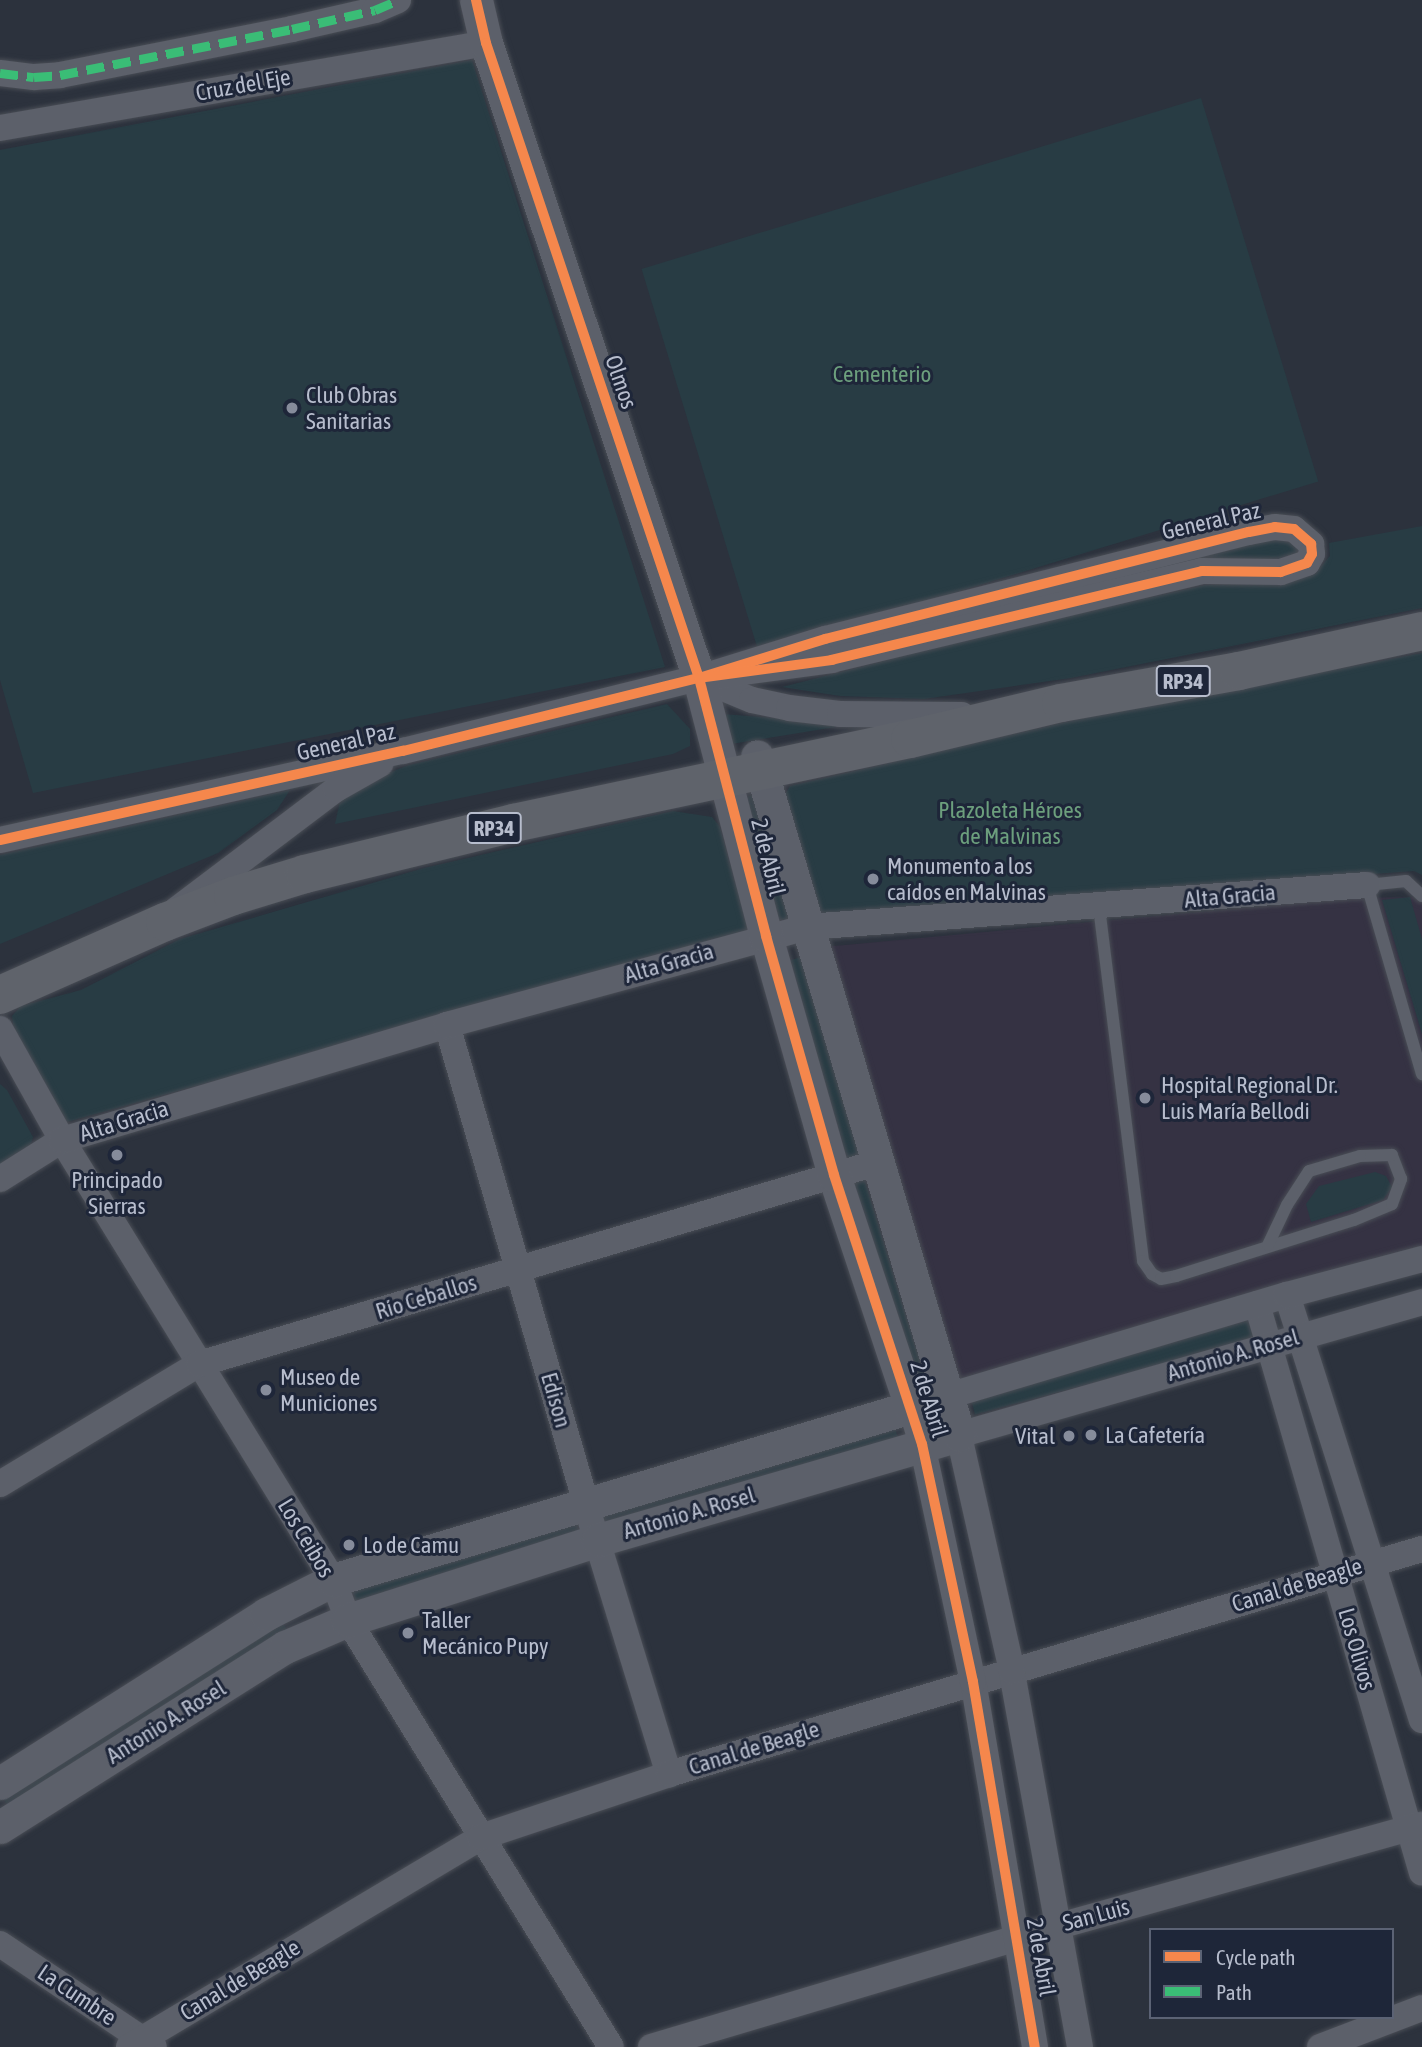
<!DOCTYPE html>
<html>
<head>
<meta charset="utf-8">
<style>
	body { margin:0 }
	#map { position:relative; width:1422px; height:2047px; overflow:hidden; background:#2c323d; font-family:"Asap Condensed",sans-serif }
	div>[style] { position:absolute }
	.medical>* { inset:0; background:#353243 }
	.green>* { inset:0; background:#283c44; transform-origin:0 0 }
	.roads { filter:drop-shadow(0 0 2px #494d55) drop-shadow(0 0 2px #494d55) }
	.service>* { height:12px; margin:-6px; padding:0 6px; transform-origin:6px; border-radius:6px; background:#5c606a }
	.minor>* { height:26px; margin:-13px; padding:0 13px; transform-origin:13px; border-radius:13px; background:#5c606a }
	.tertiary>* { height:33px; margin:-16.5px; padding:0 16.5px; transform-origin:16.5px; border-radius:16.5px; background:#5c606a }
	.primary>* { height:38px; margin:-19px; padding:0 19px; transform-origin:19px; border-radius:19px; background:#5f636b }
	.quiet>* { height:9px; margin-top:-4.5px; transform-origin:0; background:repeating-linear-gradient(90deg,#3abd76 0 18px,transparent 0 27px) }
	.cycleway>* { height:10px; margin:-5px; padding:0 5px; transform-origin:5px; border-radius:5px; background:#f5874c }
	.dots>* { width:19px; height:19px; translate:-50% -50%; box-sizing:border-box; border:4px solid #1e2639; border-radius:50% }
	span { translate:-50% -50%; white-space:nowrap; text-align:center; line-height:1.15; -webkit-text-stroke:6px #1e2639; paint-order:stroke }
	.shield-label span { padding:2px 5px; background:#1e2639; border:2px solid; border-radius:5px; -webkit-text-stroke-width:0 }
	.shield-label { font-size:21px; color:#b7bdcd; font-weight:700 }
	.street-label { font-size:23px; color:#b7bdcd }
	.park-label { font-size:23px; color:#6c9f7d }
	.poi-label { font-size:23px; color:#b7bdcd }
	.left { translate:0 -50%; text-align:left }
	.right { translate:-100% -50%; text-align:right }
	.legend { position:absolute; left:1149px; top:1928px; width:245px; height:91px; box-sizing:border-box; background:#1e2639; border:2px solid #5b6274; margin:0; padding:9px 12px; list-style:none; font-size:21px; color:#b7bdcd }
	.legend li { display:flex; align-items:center; gap:14px; height:35px }
	.legend b { width:35px; border:2px solid #5b6274 }
</style>
</head>
<body>
<div id="map">
	<div class="medical">
		<i style="clip-path:polygon(1410px 897px,1422px 898px,1422px 1249px,956px 1386px,823px 947px,1351px 898px)"></i>
	</div>
	<div class="green">
		<i style="clip-path:polygon(472px 60px,665px 667px,33px 793px,0 680px,0 150px)"></i>
		<i style="left:1201px;top:98px;width:401px;height:585px;rotate:73deg"></i>
		<i style="clip-path:polygon(1422px 526px,1422px 608px,1071px 678px,924px 699px,840px 696px,782px 687px,998px 632px,1205px 585px,1280px 584px,1315px 573px,1330px 556px,1329px 543px)"></i>
		<i style="clip-path:polygon(1265px 536px,1297px 538px,1301px 548px,1295px 561px,912px 632px)"></i>
		<i style="clip-path:polygon(1422px 653px,1422px 875px,1414px 871px,821px 915px,781px 801px,790px 786px,1096px 715px)"></i>
		<i style="clip-path:polygon(667px 704px,690px 729px,690px 746px,673px 754px,335px 824px,340px 801px,370px 780px,409px 765px)"></i>
		<i style="clip-path:polygon(723px 714px,854px 724px,731px 744px)"></i>
		<i style="clip-path:polygon(290px 790px,277px 810px,218px 853px,0 944px,0 855px)"></i>
		<i style="left:758px;top:794px;width:128px;height:20px;rotate:76deg"></i>
		<i style="clip-path:polygon(673px 811px,712px 817px,720px 827px,749px 932px,63px 1123px,14px 1033px,12px 1016px,21px 1006px,81px 990px,180px 939px,424px 868px)"></i>
		<i style="clip-path:polygon(1410px 897px,1422px 939px,1422px 1034px,1382px 900px)"></i>
		<i style="left:801px;top:957px;width:210px;height:20px;rotate:73deg"></i>
		<i style="clip-path:polygon(0 1084px,7px 1090px,33px 1137px,29px 1152px,0 1169px)"></i>
		<i style="clip-path:polygon(1375px 1172px,1386px 1176px,1392px 1187px,1383px 1200px,1311px 1222px,1306px 1204px,1319px 1186px)"></i>
		<i style="left:864px;top:1178px;width:222px;height:15px;rotate:73deg"></i>
		<i style="left:1250px;top:1320px;width:20px;height:290px;rotate:75deg"></i>
		<i style="left:894px;top:1425px;width:17px;height:306px;rotate:73deg"></i>
		<i style="left:575px;top:1519px;width:17px;height:234px;rotate:73deg"></i>
		<i style="left:280px;top:1619px;width:17px;height:330px;rotate:57deg"></i>
	</div>
	<div class="roads">
		<div class="service">
			<i style="left:1422px;top:896px;width:22px;rotate:-137deg"></i>
			<i style="left:1406px;top:881px;width:39px;rotate:174deg"></i>
			<i style="left:1367px;top:885px;width:197px;rotate:73.8deg"></i>
			<i style="left:1099px;top:907px;width:357px;rotate:82.9deg"></i>
			<i style="left:1143px;top:1261px;width:16px;rotate:55deg"></i>
			<i style="left:1152px;top:1274px;width:10px;rotate:29deg"></i>
			<i style="left:1161px;top:1279px;width:15px;rotate:-11deg"></i>
			<i style="left:1176px;top:1276px;width:187px;rotate:-17.5deg"></i>
			<i style="left:1354px;top:1220px;width:41px;rotate:-22.8deg"></i>
			<i style="left:1392px;top:1204px;width:27px;rotate:-70deg"></i>
			<i style="left:1401px;top:1179px;width:26px;rotate:-111deg"></i>
			<i style="left:1392px;top:1155px;width:32px;rotate:178deg"></i>
			<i style="left:1360px;top:1156px;width:53px;rotate:163.6deg"></i>
			<i style="left:1309px;top:1171px;width:40px;rotate:122.9deg"></i>
			<i style="left:1287px;top:1205px;width:44px;rotate:115.4deg"></i>
		</div>
		<div class="minor">
			<i style="left:0;top:73px;width:34px;rotate:7deg"></i>
			<i style="left:34px;top:77px;width:26px;rotate:-4deg"></i>
			<i style="left:60px;top:75px;width:237px;rotate:-11.2deg"></i>
			<i style="left:292px;top:29px;width:85px;rotate:-12.9deg"></i>
			<i style="left:375px;top:10px;width:25px;rotate:-23deg"></i>
			<i style="left:0;top:128px;width:493px;rotate:-9.9deg"></i>
			<i style="left:701px;top:679px;width:55px;rotate:22.4deg"></i>
			<i style="left:752px;top:700px;width:38px;rotate:12deg"></i>
			<i style="left:789px;top:708px;width:51px;rotate:6.7deg"></i>
			<i style="left:840px;top:714px;width:122px;rotate:0.5deg"></i>
			<i style="left:0;top:840px;width:413px;rotate:-12.5deg"></i>
			<i style="left:403px;top:751px;width:305px;rotate:-13.9deg"></i>
			<i style="left:699px;top:678px;width:132px;rotate:-17.2deg"></i>
			<i style="left:825px;top:639px;width:437px;rotate:-14.2deg"></i>
			<i style="left:1249px;top:532px;width:26px;rotate:-11deg"></i>
			<i style="left:1275px;top:527px;width:19px;rotate:6deg"></i>
			<i style="left:1294px;top:529px;width:23px;rotate:41deg"></i>
			<i style="left:1311px;top:544px;width:10px;rotate:84deg"></i>
			<i style="left:1312px;top:554px;width:10px;rotate:119deg"></i>
			<i style="left:1307px;top:563px;width:28px;rotate:161deg"></i>
			<i style="left:1281px;top:572px;width:79px;rotate:-179.3deg"></i>
			<i style="left:1202px;top:571px;width:381px;rotate:166.5deg"></i>
			<i style="left:832px;top:660px;width:134px;rotate:172.3deg"></i>
			<i style="left:176px;top:910px;width:201px;rotate:-37.1deg"></i>
			<i style="left:336px;top:789px;width:51px;rotate:-29.6deg"></i>
			<i style="left:447px;top:1025px;width:500px;rotate:73.8deg"></i>
			<i style="left:586px;top:1505px;width:282px;rotate:72.9deg"></i>
			<i style="left:0;top:1029px;width:127px;rotate:60.8deg"></i>
			<i style="left:62px;top:1140px;width:517px;rotate:58.37deg"></i>
			<i style="left:333px;top:1580px;width:43px;rotate:69.4deg"></i>
			<i style="left:348px;top:1620px;width:501px;rotate:58.37deg"></i>
			<i style="left:0;top:1179px;width:73px;rotate:-32.2deg"></i>
			<i style="left:62px;top:1140px;width:402px;rotate:-16.6deg"></i>
			<i style="left:447px;top:1025px;width:373px;rotate:-15.2deg"></i>
			<i style="left:807px;top:927px;width:562px;rotate:-4.29deg"></i>
			<i style="left:1287px;top:1295px;width:446px;rotate:72.4deg"></i>
			<i style="left:1257px;top:1304px;width:592px;rotate:73.83deg"></i>
			<i style="left:0;top:1484px;width:232px;rotate:-31.1deg"></i>
			<i style="left:199px;top:1364px;width:706px;rotate:-16.54deg"></i>
			<i style="left:0;top:1944px;width:185px;rotate:33.8deg"></i>
			<i style="left:129px;top:2047px;width:410px;rotate:-30.8deg"></i>
			<i style="left:481px;top:1837px;width:198px;rotate:-18.5deg"></i>
			<i style="left:669px;top:1774px;width:786px;rotate:-16.64deg"></i>
			<i style="left:651px;top:2047px;width:381px;rotate:-16.6deg"></i>
			<i style="left:1016px;top:1938px;width:421px;rotate:-15.6deg"></i>
			<i style="left:1035px;top:2047px;width:370px;rotate:-99.6deg"></i>
			<i style="left:973px;top:1682px;width:243px;rotate:-102.1deg"></i>
			<i style="left:922px;top:1444px;width:39px;rotate:-107deg"></i>
			<i style="left:911px;top:1407px;width:392px;rotate:-16.6deg"></i>
			<i style="left:1287px;top:1295px;width:140px;rotate:-14.9deg"></i>
			<i style="left:1080px;top:2047px;width:382px;rotate:-100.3deg"></i>
			<i style="left:1012px;top:1671px;width:242px;rotate:-102.7deg"></i>
			<i style="left:959px;top:1435px;width:482px;rotate:-16deg"></i>
			<i style="left:1320px;top:2047px;width:109px;rotate:-20.9deg"></i>
		</div>
		<div class="tertiary">
			<i style="left:0;top:1783px;width:315px;rotate:-32.4deg"></i>
			<i style="left:266px;top:1614px;width:75px;rotate:-26.9deg"></i>
			<i style="left:333px;top:1580px;width:603px;rotate:-16.66deg"></i>
			<i style="left:911px;top:1407px;width:244px;rotate:-108.4deg"></i>
			<i style="left:834px;top:1175px;width:248px;rotate:-105.9deg"></i>
			<i style="left:766px;top:936px;width:267px;rotate:-104.6deg"></i>
			<i style="left:699px;top:678px;width:670px;rotate:-108.54deg"></i>
			<i style="left:486px;top:43px;width:44px;rotate:-103.1deg"></i>
			<i style="left:0;top:1827px;width:337px;rotate:-32.3deg"></i>
			<i style="left:285px;top:1647px;width:69px;rotate:-23.2deg"></i>
			<i style="left:348px;top:1620px;width:262px;rotate:-17.7deg"></i>
			<i style="left:598px;top:1540px;width:376px;rotate:-16.2deg"></i>
			<i style="left:959px;top:1435px;width:708px;rotate:-106.57deg"></i>
		</div>
		<div class="primary">
			<i style="left:0;top:995px;width:180px;rotate:-23.9deg"></i>
			<i style="left:165px;top:922px;width:73px;rotate:-20.9deg"></i>
			<i style="left:233px;top:896px;width:75px;rotate:-17deg"></i>
			<i style="left:305px;top:874px;width:215px;rotate:-13.7deg"></i>
			<i style="left:514px;top:823px;width:405px;rotate:-12deg"></i>
			<i style="left:910px;top:739px;width:155px;rotate:-13.4deg"></i>
			<i style="left:1061px;top:703px;width:181px;rotate:-10.2deg"></i>
			<i style="left:1239px;top:671px;width:187px;rotate:-12.3deg"></i>
		</div>
	</div>
	<div class="quiet">
		<i style="left:0;top:73px;width:34px;rotate:7deg"></i>
		<i style="left:34px;top:77px;width:26px;rotate:-4deg"></i>
		<i style="left:60px;top:75px;width:237px;rotate:-11.2deg"></i>
		<i style="left:292px;top:29px;width:85px;rotate:-12.9deg"></i>
		<i style="left:375px;top:10px;width:25px;rotate:-23deg"></i>
	</div>
	<div class="cycleway">
		<i style="left:476px;top:0;width:44px;rotate:76.9deg"></i>
		<i style="left:486px;top:43px;width:670px;rotate:71.46deg"></i>
		<i style="left:699px;top:678px;width:267px;rotate:75.4deg"></i>
		<i style="left:766px;top:936px;width:248px;rotate:74.1deg"></i>
		<i style="left:834px;top:1175px;width:283px;rotate:71.9deg"></i>
		<i style="left:922px;top:1444px;width:243px;rotate:77.9deg"></i>
		<i style="left:973px;top:1682px;width:370px;rotate:80.4deg"></i>
		<i style="left:0;top:840px;width:413px;rotate:-12.5deg"></i>
		<i style="left:403px;top:751px;width:305px;rotate:-13.9deg"></i>
		<i style="left:699px;top:678px;width:132px;rotate:-17.2deg"></i>
		<i style="left:825px;top:639px;width:437px;rotate:-14.2deg"></i>
		<i style="left:1249px;top:532px;width:26px;rotate:-11deg"></i>
		<i style="left:1275px;top:527px;width:19px;rotate:6deg"></i>
		<i style="left:1294px;top:529px;width:23px;rotate:41deg"></i>
		<i style="left:1311px;top:544px;width:10px;rotate:84deg"></i>
		<i style="left:1312px;top:554px;width:10px;rotate:119deg"></i>
		<i style="left:1307px;top:563px;width:28px;rotate:161deg"></i>
		<i style="left:1281px;top:572px;width:79px;rotate:-179.3deg"></i>
		<i style="left:1202px;top:571px;width:381px;rotate:166.5deg"></i>
		<i style="left:832px;top:660px;width:134px;rotate:172.3deg"></i>
	</div>
	<div class="dots">
		<i style="left:292px;top:408px;background:#868c9b"></i>
		<i style="left:873px;top:879px;background:#868c9b"></i>
		<i style="left:1145px;top:1098px;background:#868c9b"></i>
		<i style="left:117px;top:1155px;background:#868c9b"></i>
		<i style="left:266px;top:1390px;background:#868c9b"></i>
		<i style="left:1091px;top:1435px;background:#868c9b"></i>
		<i style="left:1069px;top:1436px;background:#868c9b"></i>
		<i style="left:349px;top:1545px;background:#868c9b"></i>
		<i style="left:408px;top:1633px;background:#868c9b"></i>
	</div>
	<div class="shield-label">
		<span style="left:1183px;top:681px">RP34</span>
		<span style="left:494px;top:828px">RP34</span>
	</div>
	<div class="street-label">
		<span style="left:243px;top:85px;rotate:-10deg">Cruz del Eje</span>
		<span style="left:621px;top:382px;rotate:71deg">Olmos</span>
		<span style="left:1211px;top:521px;rotate:-13deg">General Paz</span>
		<span style="left:346px;top:742px;rotate:-13deg">General Paz</span>
		<span style="left:768px;top:857px;rotate:76deg">2 de Abril</span>
		<span style="left:1230px;top:896px;rotate:-5deg">Alta Gracia</span>
		<span style="left:669px;top:963px;rotate:-16deg">Alta Gracia</span>
		<span style="left:124px;top:1121px;rotate:-17deg">Alta Gracia</span>
		<span style="left:426px;top:1297px;rotate:-17deg">Río Ceballos</span>
		<span style="left:1233px;top:1355px;rotate:-16deg">Antonio A. Rosel</span>
		<span style="left:929px;top:1399px;rotate:73deg">2 de Abril</span>
		<span style="left:556px;top:1400px;rotate:74deg">Edison</span>
		<span style="left:689px;top:1513px;rotate:-16deg">Antonio A. Rosel</span>
		<span style="left:306px;top:1538px;rotate:59deg">Los Ceibos</span>
		<span style="left:1297px;top:1585px;rotate:-17deg">Canal de Beagle</span>
		<span style="left:1357px;top:1649px;rotate:74deg">Los Olivos</span>
		<span style="left:166px;top:1722px;rotate:-32deg">Antonio A. Rosel</span>
		<span style="left:754px;top:1748px;rotate:-17deg">Canal de Beagle</span>
		<span style="left:1096px;top:1915px;rotate:-15deg">San Luis</span>
		<span style="left:1041px;top:1957px;rotate:80deg">2 de Abril</span>
		<span style="left:240px;top:1980px;rotate:-31deg">Canal de Beagle</span>
		<span style="left:77px;top:1995px;rotate:34deg">La Cumbre</span>
	</div>
	<div class="park-label">
		<span style="left:882px;top:374px">Cementerio</span>
		<span style="left:1010px;top:823px">Plazoleta Héroes<br>de Malvinas</span>
	</div>
	<div class="poi-label">
		<span class="left" style="left:306px;top:408px">Club Obras<br>Sanitarias</span>
		<span class="left" style="left:887px;top:879px">Monumento a los<br>caídos en Malvinas</span>
		<span class="left" style="left:1161px;top:1098px">Hospital Regional Dr.<br>Luis María Bellodi</span>
		<span style="left:117px;top:1193px">Principado<br>Sierras</span>
		<span class="left" style="left:280px;top:1390px">Museo de<br>Municiones</span>
		<span class="left" style="left:1105px;top:1435px">La Cafetería</span>
		<span class="right" style="left:1055px;top:1436px">Vital</span>
		<span class="left" style="left:363px;top:1545px">Lo de Camu</span>
		<span class="left" style="left:422px;top:1633px">Taller<br>Mecánico Pupy</span>
	</div>
	<ul class="legend">
	<li><b style="height:9px;background:#f5874c"></b>Cycle path</li>
	<li><b style="height:9px;background:#3abd76"></b>Path</li>
	</ul>
</div>
</body>
</html>
